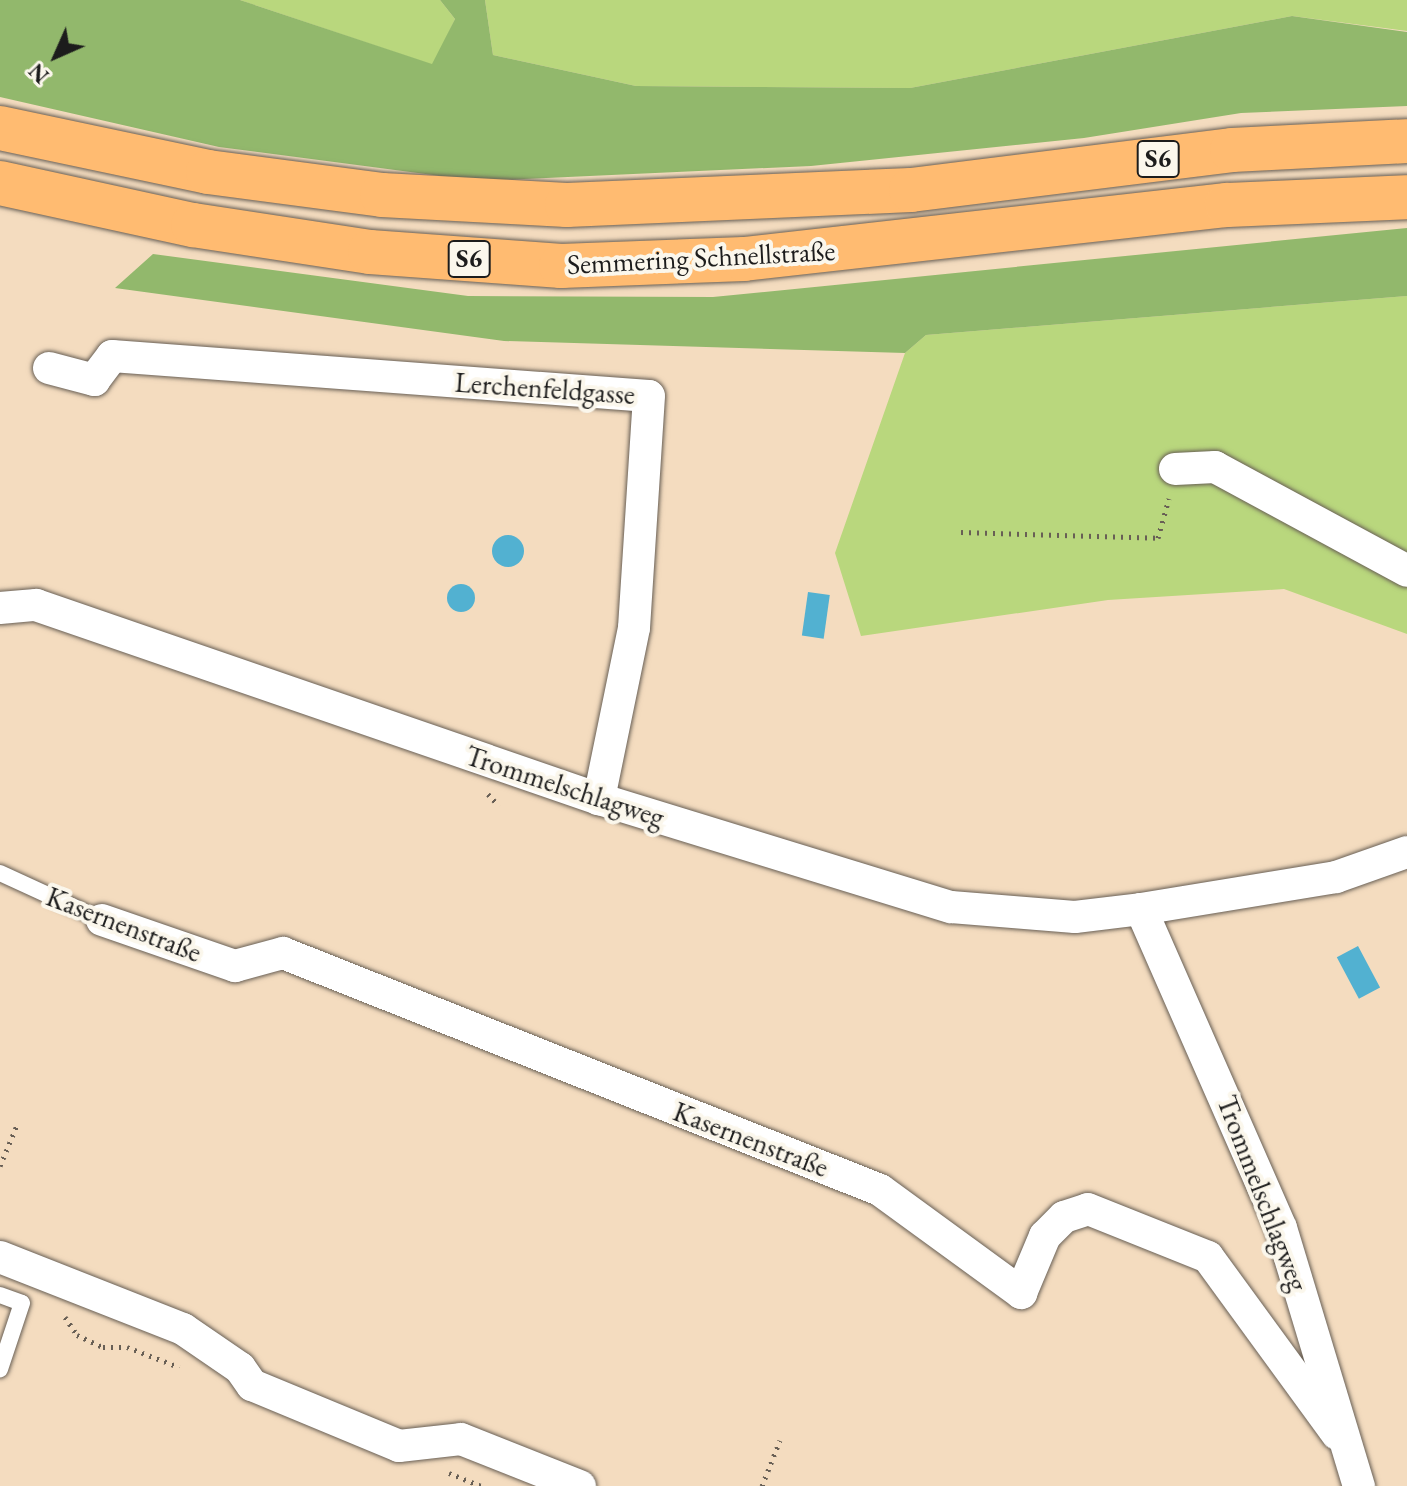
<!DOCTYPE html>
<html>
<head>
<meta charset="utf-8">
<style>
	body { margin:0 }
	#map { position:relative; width:1407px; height:1486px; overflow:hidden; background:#f4dcbf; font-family:"EB Garamond",serif }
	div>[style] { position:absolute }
	.green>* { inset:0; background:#b9d77d }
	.forest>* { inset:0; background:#92b86c }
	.water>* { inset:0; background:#52b1d1; transform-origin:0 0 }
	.round { border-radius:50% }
	.path>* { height:5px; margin-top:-2.5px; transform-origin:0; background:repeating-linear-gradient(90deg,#685f55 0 2px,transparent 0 8px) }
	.roads { filter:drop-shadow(0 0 2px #685f55) drop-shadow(0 0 2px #685f55) }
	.lane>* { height:16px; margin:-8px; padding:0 8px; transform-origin:8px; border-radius:8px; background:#fff }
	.street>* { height:32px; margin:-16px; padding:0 16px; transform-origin:16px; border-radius:16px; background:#fff }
	.highway>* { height:44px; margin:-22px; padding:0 22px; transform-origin:22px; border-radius:22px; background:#ffbb71 }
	span { translate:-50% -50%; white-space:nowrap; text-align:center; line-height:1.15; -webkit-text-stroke:8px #fbf7ec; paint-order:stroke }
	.shield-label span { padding:2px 6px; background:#fbf7ec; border:2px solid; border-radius:6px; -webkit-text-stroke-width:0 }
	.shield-label { font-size:26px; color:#1c1c1c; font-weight:700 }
	.street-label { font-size:28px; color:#1c1c1c }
	.north { position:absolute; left:16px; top:16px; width:80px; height:80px; -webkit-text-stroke:6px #fbf7ec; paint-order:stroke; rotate:225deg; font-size:22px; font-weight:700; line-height:32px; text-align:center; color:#1c1c1c }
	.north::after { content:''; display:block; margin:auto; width:28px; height:36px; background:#1c1c1c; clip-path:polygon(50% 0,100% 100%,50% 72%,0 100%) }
</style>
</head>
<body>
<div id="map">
	<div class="green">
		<i style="clip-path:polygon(240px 0,440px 0,455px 19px,433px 65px)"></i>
		<i style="clip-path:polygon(485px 0,1407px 0,1407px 31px,1292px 16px,910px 88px,636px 86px,493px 55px)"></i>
		<i style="clip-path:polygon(1407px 296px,1407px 634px,1284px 589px,1108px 600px,861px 636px,835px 553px,905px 353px,926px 335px)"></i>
	</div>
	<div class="forest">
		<i style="clip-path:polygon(0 0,240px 0,432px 64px,455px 19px,440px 0,485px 0,493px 55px,636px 86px,910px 88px,1292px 16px,1407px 32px,1407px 106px,1241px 113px,1084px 138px,811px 166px,479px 181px,219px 147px,0 97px)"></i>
		<i style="clip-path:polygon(1407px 228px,1407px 296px,926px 335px,905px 353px,504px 341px,115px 288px,153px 254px,468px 296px,713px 297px)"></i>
	</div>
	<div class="water">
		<i class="round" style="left:492px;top:535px;width:32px;height:32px"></i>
		<i class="round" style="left:447px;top:584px;width:28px;height:28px"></i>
		<i style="left:808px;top:592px;width:22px;height:44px;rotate:8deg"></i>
		<i style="left:1358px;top:946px;width:47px;height:24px;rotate:62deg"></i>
	</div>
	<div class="path">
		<i style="left:961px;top:532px;width:197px;rotate:1.7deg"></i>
		<i style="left:1158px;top:538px;width:41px;rotate:-74.6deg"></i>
		<i style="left:488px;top:794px;width:16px;rotate:47deg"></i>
		<i style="left:0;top:1166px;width:44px;rotate:-67.5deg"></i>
		<i style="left:65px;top:1317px;width:22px;rotate:56deg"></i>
		<i style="left:77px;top:1335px;width:29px;rotate:25deg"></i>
		<i style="left:103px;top:1347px;width:24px"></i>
		<i style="left:127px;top:1347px;width:56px;rotate:21deg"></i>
		<i style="left:449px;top:1473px;width:35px;rotate:22deg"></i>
		<i style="left:762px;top:1486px;width:49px;rotate:-68.6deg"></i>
	</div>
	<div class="roads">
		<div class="lane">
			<i style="left:0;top:873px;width:112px;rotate:24.7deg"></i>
			<i style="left:0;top:1295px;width:23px;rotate:20deg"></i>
			<i style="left:22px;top:1303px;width:70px;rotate:108.4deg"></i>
		</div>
		<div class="street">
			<i style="left:49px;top:368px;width:47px;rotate:14.9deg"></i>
			<i style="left:94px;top:380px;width:30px;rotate:-53deg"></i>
			<i style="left:112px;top:356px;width:538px;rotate:4.26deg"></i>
			<i style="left:649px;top:396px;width:232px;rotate:93.7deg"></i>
			<i style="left:634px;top:628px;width:175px;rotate:101.6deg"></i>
			<i style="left:1175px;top:469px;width:40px;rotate:-2.9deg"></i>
			<i style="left:1215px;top:467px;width:218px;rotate:28.4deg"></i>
			<i style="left:0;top:608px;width:36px;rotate:-5deg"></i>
			<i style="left:36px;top:605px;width:595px;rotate:19.01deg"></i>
			<i style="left:599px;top:799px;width:368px;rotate:17.1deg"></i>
			<i style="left:951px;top:907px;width:124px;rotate:4.6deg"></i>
			<i style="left:1075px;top:917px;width:66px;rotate:-6.9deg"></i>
			<i style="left:1141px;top:909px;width:348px;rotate:66.3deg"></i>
			<i style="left:1281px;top:1228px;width:270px;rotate:73.2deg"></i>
			<i style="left:1141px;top:909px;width:198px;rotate:-9.3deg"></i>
			<i style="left:1336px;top:877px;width:75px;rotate:-19.4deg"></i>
			<i style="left:102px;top:920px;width:141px;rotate:19.1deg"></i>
			<i style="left:235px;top:966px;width:50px;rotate:-15.2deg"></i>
			<i style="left:283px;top:953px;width:642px;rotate:21.65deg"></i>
			<i style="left:880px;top:1190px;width:175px;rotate:36.1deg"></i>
			<i style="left:1021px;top:1293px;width:62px;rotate:-67.2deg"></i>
			<i style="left:1045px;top:1236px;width:27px;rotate:-45deg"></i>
			<i style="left:1064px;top:1217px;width:25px;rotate:-18deg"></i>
			<i style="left:1088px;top:1209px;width:129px;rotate:21.8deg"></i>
			<i style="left:1208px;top:1257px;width:219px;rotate:53.9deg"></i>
			<i style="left:0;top:1257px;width:197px;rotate:21.5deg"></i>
			<i style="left:183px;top:1329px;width:69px;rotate:34.4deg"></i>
			<i style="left:240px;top:1368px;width:21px;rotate:55deg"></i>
			<i style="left:252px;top:1385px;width:159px;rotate:22.5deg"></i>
			<i style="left:399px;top:1446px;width:62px;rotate:-6.4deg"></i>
			<i style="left:461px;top:1439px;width:128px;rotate:21.6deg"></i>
		</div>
		<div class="highway">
			<i style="left:0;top:128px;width:213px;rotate:11.9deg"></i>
			<i style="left:208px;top:172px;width:176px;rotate:7.5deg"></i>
			<i style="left:382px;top:195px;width:185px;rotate:3.1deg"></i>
			<i style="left:567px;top:205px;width:344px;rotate:-2.5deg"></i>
			<i style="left:911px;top:190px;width:323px;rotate:-7.1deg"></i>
			<i style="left:1232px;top:150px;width:175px;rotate:-2.9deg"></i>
			<i style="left:0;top:183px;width:198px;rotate:12.3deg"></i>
			<i style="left:193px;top:225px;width:179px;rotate:8.7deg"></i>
			<i style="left:370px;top:252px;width:192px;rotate:4.2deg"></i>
			<i style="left:561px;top:266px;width:183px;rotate:-2.2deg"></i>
			<i style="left:744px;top:259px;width:486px;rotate:-6.4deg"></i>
			<i style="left:1227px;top:205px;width:180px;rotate:-2.5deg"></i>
		</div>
	</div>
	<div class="shield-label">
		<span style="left:1158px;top:159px">S6</span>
		<span style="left:469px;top:259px">S6</span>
	</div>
	<div class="street-label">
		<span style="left:701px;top:257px;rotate:-3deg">Semmering Schnellstraße</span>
		<span style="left:545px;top:388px;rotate:4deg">Lerchenfeldgasse</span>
		<span style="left:565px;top:786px;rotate:18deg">Trommelschlagweg</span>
		<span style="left:124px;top:924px;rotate:21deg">Kasernenstraße</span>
		<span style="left:751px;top:1139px;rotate:21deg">Kasernenstraße</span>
		<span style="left:1263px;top:1193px;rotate:69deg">Trommelschlagweg</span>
	</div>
	<div class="north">N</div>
</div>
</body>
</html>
